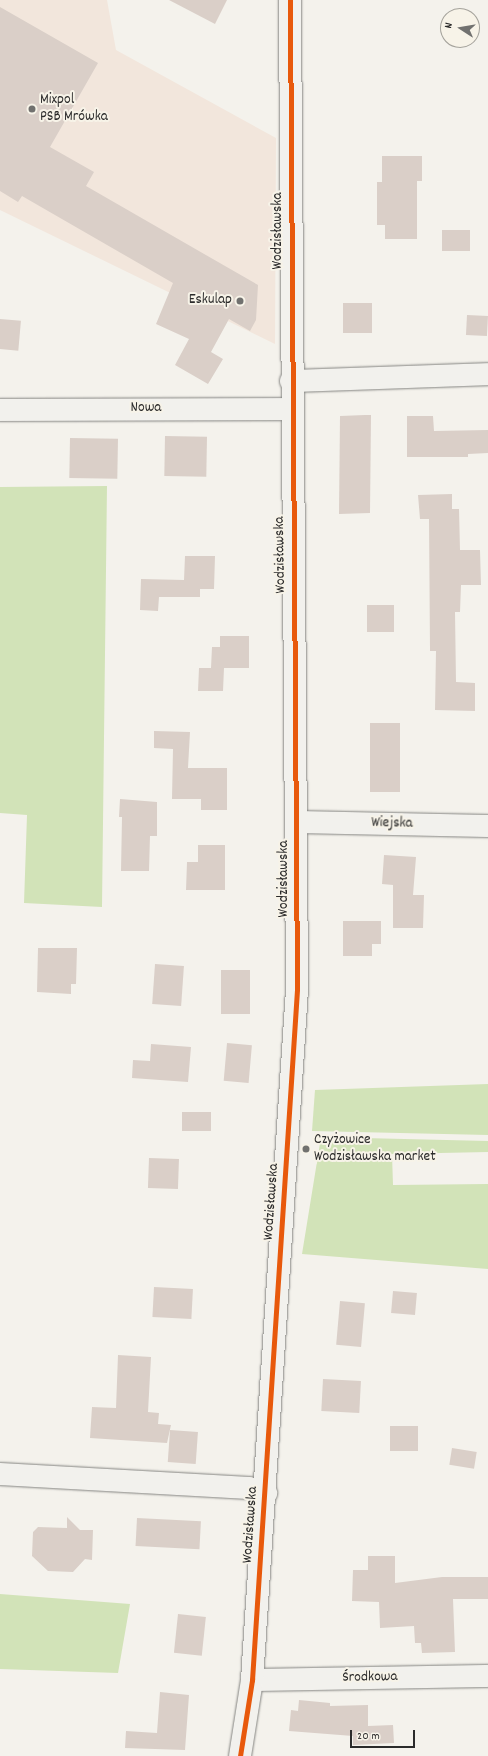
<!DOCTYPE html>
<html>
<head>
<meta charset="utf-8">
<style>
	body { margin:0 }
	#map { position:relative; width:488px; height:1756px; overflow:hidden; background:#f4f2ec; font-family:Dekko,sans-serif }
	div>[style] { position:absolute }
	.built>* { inset:0; background:#f2e6dc }
	.green>* { inset:0; background:#d2e3b8 }
	.building>* { inset:0; background:#dacfc8; transform-origin:0 0 }
	.roads { filter:drop-shadow(0 0 1px #858582) drop-shadow(0 0 1px #858582) }
	.minor>* { height:22px; margin:-11px; padding:0 11px; transform-origin:11px; border-radius:11px; background:#f2f1ed }
	.cycleway>* { height:5px; margin:-2.5px; padding:0 2.5px; transform-origin:2.5px; border-radius:2.5px; background:#e8590c }
	.dots>* { width:11px; height:11px; translate:-50% -50%; box-sizing:border-box; border:2px solid #f7f3e8; border-radius:50% }
	span { translate:-50% -50%; white-space:nowrap; text-align:center; line-height:1.15; -webkit-text-stroke:4px #f7f3e8; paint-order:stroke }
	.poi-label { font-size:15px; color:#2b2b2b }
	.left { translate:0 -50%; text-align:left }
	.right { translate:-100% -50%; text-align:right }
	.street-label { font-size:15px; color:#2b2b2b }
	.north { position:absolute; left:440px; top:8px; width:40px; height:40px; box-sizing:border-box; background:#f7f3e8; border:1px solid #a5a39c; border-radius:50%; rotate:282deg; font-size:11px; font-weight:700; line-height:16px; text-align:center; color:#2b2b2b }
	.north::after { content:''; display:block; margin:auto; width:14px; height:18px; background:#71716f; clip-path:polygon(50% 0,100% 100%,50% 72%,0 100%) }
	.scale { position:absolute; left:350px; top:1730px; width:65px; height:18px; box-sizing:border-box; border:2px solid #2b2b2b; border-top:0; padding-left:5px; font-size:12px; line-height:14px; white-space:nowrap; color:#2b2b2b; -webkit-text-stroke:3px #f7f3e8; paint-order:stroke }
</style>
</head>
<body>
<div id="map">
	<div class="built">
		<i style="clip-path:polygon(0 0,107px 0,116px 50px,276px 138px,275px 344px,0 210px)"></i>
	</div>
	<div class="green">
		<i style="clip-path:polygon(107px 486px,102px 907px,24px 903px,27px 815px,0 813px,0 487px)"></i>
		<i style="clip-path:polygon(488px 1084px,488px 1135px,312px 1131px,315px 1090px)"></i>
		<i style="clip-path:polygon(321px 1137px,488px 1141px,488px 1152px,392px 1154px,393px 1185px,488px 1184px,488px 1269px,302px 1254px)"></i>
		<i style="clip-path:polygon(0 1594px,130px 1604px,118px 1673px,0 1669px)"></i>
	</div>
	<div class="building">
		<i style="clip-path:polygon(169px 0,227px 0,215px 24px)"></i>
		<i style="clip-path:polygon(0 7px,98px 63px,50px 147px,94px 172px,86px 186px,258px 285px,256px 320px,250px 331px,229px 319px,211px 352px,223px 359px,208px 384px,175px 365px,189px 339px,156px 324px,173px 283px,22px 196px,18px 202px,0 191px)"></i>
		<i style="clip-path:polygon(382px 156px,422px 156px,422px 181px,417px 181px,417px 239px,385px 239px,385px 225px,377px 225px,377px 182px,382px 182px)"></i>
		<i style="left:442px;top:230px;width:28px;height:21px"></i>
		<i style="left:372px;top:303px;width:30px;height:29px;rotate:90deg"></i>
		<i style="left:467px;top:315px;width:21px;height:20px;rotate:3deg"></i>
		<i style="left:0;top:319px;width:21px;height:30px;rotate:5deg"></i>
		<i style="clip-path:polygon(365px 415px,371px 415px,370px 513px,339px 514px,340px 416px)"></i>
		<i style="clip-path:polygon(407px 416px,433px 416px,434px 431px,488px 430px,488px 453px,468px 454px,468px 457px,407px 457px)"></i>
		<i style="left:165px;top:436px;width:42px;height:40px;rotate:1deg"></i>
		<i style="left:70px;top:438px;width:48px;height:40px;rotate:1deg"></i>
		<i style="clip-path:polygon(452px 494px,452px 509px,459px 509px,460px 550px,480px 550px,481px 585px,461px 585px,460px 612px,455px 612px,456px 682px,475px 683px,475px 711px,435px 710px,436px 651px,430px 651px,429px 519px,420px 519px,418px 495px)"></i>
		<i style="clip-path:polygon(185px 556px,215px 556px,214px 589px,200px 589px,200px 597px,159px 597px,158px 611px,140px 610px,141px 579px,184px 580px)"></i>
		<i style="left:367px;top:605px;width:27px;height:27px"></i>
		<i style="clip-path:polygon(220px 636px,249px 636px,249px 668px,224px 668px,223px 691px,198px 691px,199px 668px,211px 668px,212px 647px,220px 647px)"></i>
		<i style="left:370px;top:723px;width:30px;height:69px"></i>
		<i style="clip-path:polygon(154px 731px,190px 732px,188px 768px,227px 768px,227px 810px,201px 810px,201px 799px,172px 799px,173px 749px,154px 748px)"></i>
		<i style="clip-path:polygon(120px 799px,157px 802px,157px 836px,150px 836px,149px 871px,121px 871px,122px 817px,119px 817px)"></i>
		<i style="clip-path:polygon(198px 845px,225px 845px,225px 890px,186px 890px,187px 862px,198px 862px)"></i>
		<i style="clip-path:polygon(384px 855px,416px 857px,413px 895px,424px 895px,423px 928px,393px 928px,393px 885px,382px 884px)"></i>
		<i style="clip-path:polygon(343px 921px,381px 921px,381px 944px,372px 944px,372px 956px,343px 956px)"></i>
		<i style="clip-path:polygon(38px 948px,77px 948px,76px 984px,71px 984px,71px 994px,37px 992px)"></i>
		<i style="left:155px;top:964px;width:29px;height:40px;rotate:4deg"></i>
		<i style="left:221px;top:970px;width:29px;height:44px"></i>
		<i style="left:227px;top:1043px;width:25px;height:38px;rotate:5deg"></i>
		<i style="clip-path:polygon(151px 1044px,191px 1047px,188px 1082px,132px 1078px,133px 1060px,150px 1061px)"></i>
		<i style="left:182px;top:1112px;width:29px;height:19px"></i>
		<i style="left:149px;top:1158px;width:30px;height:30px;rotate:2deg"></i>
		<i style="left:154px;top:1287px;width:39px;height:30px;rotate:3deg"></i>
		<i style="left:393px;top:1291px;width:24px;height:22px;rotate:5deg"></i>
		<i style="left:340px;top:1301px;width:25px;height:44px;rotate:5deg"></i>
		<i style="clip-path:polygon(118px 1355px,151px 1357px,148px 1412px,159px 1413px,158px 1424px,171px 1425px,167px 1443px,90px 1438px,92px 1407px,116px 1408px)"></i>
		<i style="left:323px;top:1379px;width:38px;height:32px;rotate:3deg"></i>
		<i style="left:390px;top:1426px;width:28px;height:25px"></i>
		<i style="left:170px;top:1430px;width:28px;height:32px;rotate:4deg"></i>
		<i style="left:452px;top:1448px;width:25px;height:17px;rotate:9deg"></i>
		<i style="clip-path:polygon(67px 1517px,80px 1530px,93px 1530px,92px 1560px,85px 1559px,73px 1572px,48px 1571px,32px 1556px,33px 1532px,38px 1527px,67px 1528px)"></i>
		<i style="left:137px;top:1518px;width:64px;height:28px;rotate:3deg"></i>
		<i style="clip-path:polygon(368px 1556px,395px 1556px,395px 1583px,442px 1577px,488px 1577px,488px 1599px,453px 1599px,455px 1652px,422px 1653px,421px 1643px,415px 1643px,414px 1626px,380px 1628px,379px 1602px,352px 1601px,353px 1570px,368px 1570px)"></i>
		<i style="left:178px;top:1614px;width:28px;height:39px;rotate:6deg"></i>
		<i style="clip-path:polygon(160px 1692px,189px 1695px,185px 1750px,125px 1748px,126px 1731px,157px 1733px)"></i>
		<i style="clip-path:polygon(299px 1700px,330px 1703px,330px 1706px,368px 1705px,368px 1726px,393px 1725px,394px 1743px,353px 1745px,353px 1736px,289px 1731px,291px 1710px,298px 1711px)"></i>
	</div>
	<div class="roads">
		<div class="minor">
			<i style="left:291px;top:381px;width:197px;rotate:-2deg"></i>
			<i style="left:0;top:410px;width:292px;rotate:-0.2deg"></i>
			<i style="left:297px;top:822px;width:191px;rotate:1.2deg"></i>
			<i style="left:0;top:1474px;width:249px;rotate:3.2deg"></i>
			<i style="left:249px;top:1488px;width:18px;rotate:16deg"></i>
			<i style="left:252px;top:1680px;width:236px;rotate:-1deg"></i>
			<i style="left:240px;top:1756px;width:77px;rotate:-81deg"></i>
			<i style="left:252px;top:1680px;width:692px;rotate:-86.27deg"></i>
			<i style="left:297px;top:989px;width:989px;rotate:-90.41deg"></i>
		</div>
	</div>
	<div class="cycleway">
		<i style="left:240px;top:1756px;width:77px;rotate:-81deg"></i>
		<i style="left:252px;top:1680px;width:692px;rotate:-86.27deg"></i>
		<i style="left:297px;top:989px;width:989px;rotate:-90.41deg"></i>
	</div>
	<div class="dots">
		<i style="left:32px;top:109px;background:#71716f"></i>
		<i style="left:240px;top:301px;background:#71716f"></i>
		<i style="left:306px;top:1149px;background:#71716f"></i>
	</div>
	<div class="poi-label">
		<span class="left" style="left:40px;top:109px">Mixpol<br>PSB Mrówka</span>
		<span class="right" style="left:232px;top:301px">Eskulap</span>
		<span class="left" style="left:314px;top:1149px">Czyżowice<br>Wodzisławska market</span>
	</div>
	<div class="street-label">
		<span style="left:279px;top:231px;rotate:-90deg">Wodzisławska</span>
		<span style="left:146px;top:409px">Nowa</span>
		<span style="left:281px;top:555px;rotate:-91deg">Wodzisławska</span>
		<span style="left:392px;top:824px;rotate:1deg">Wiejska</span>
		<span style="left:285px;top:879px;rotate:-90deg">Wodzisławska</span>
		<span style="left:272px;top:1202px;rotate:-86deg">Wodzisławska</span>
		<span style="left:251px;top:1525px;rotate:-86deg">Wodzisławska</span>
		<span style="left:370px;top:1678px;rotate:-1deg">Środkowa</span>
	</div>
	<div class="north">N</div>
	<div class="scale">20 m</div>
</div>
</body>
</html>
